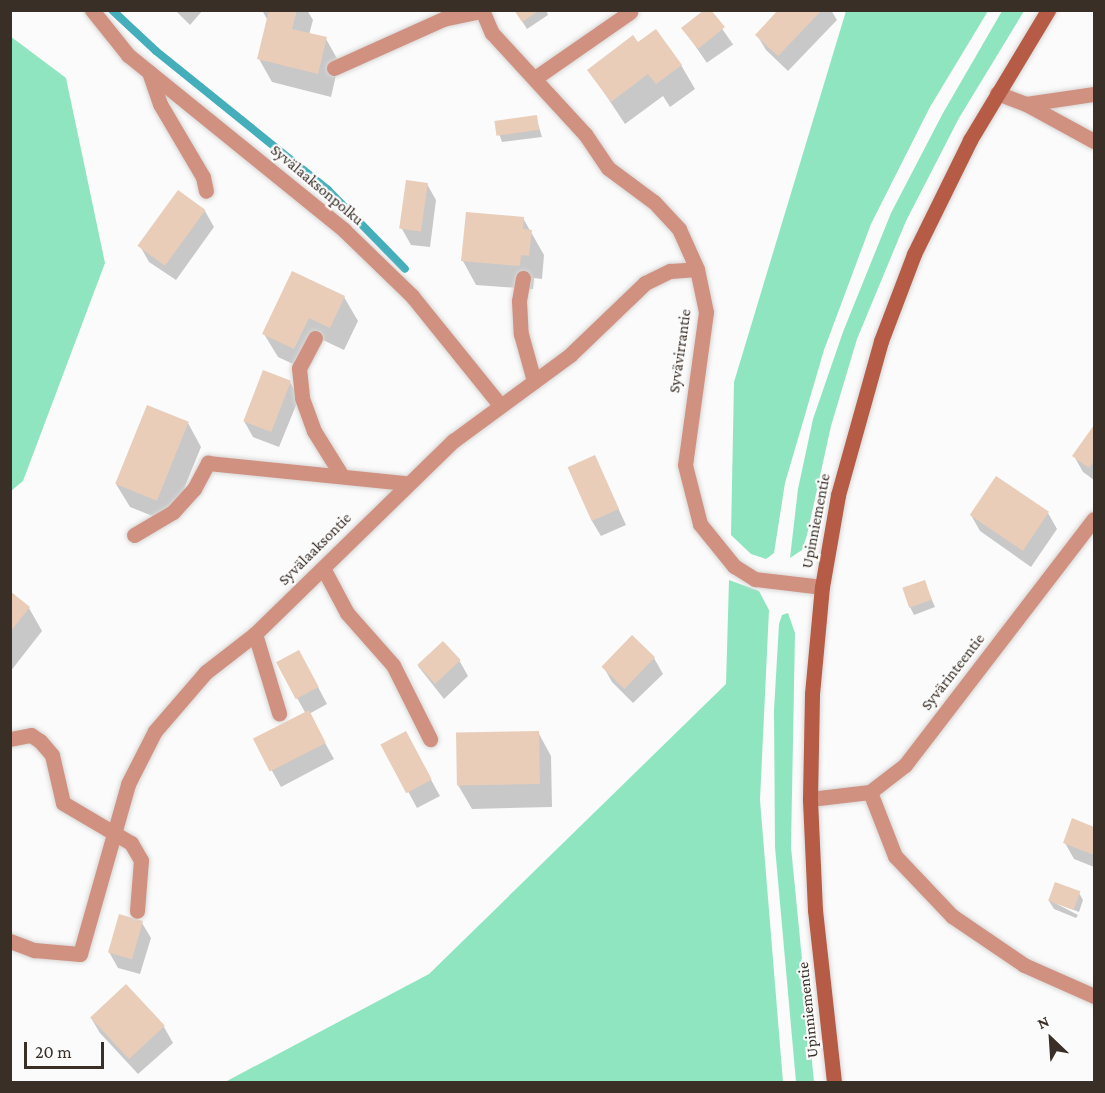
<!DOCTYPE html>
<html>
<head>
<meta charset="utf-8">
<style>
	body { margin:0 }
	#map { position:relative; width:1105px; height:1093px; overflow:hidden; background:#fbfbfb; font-family:"Crimson Pro",serif }
	div>[style] { position:absolute }
	.green>* { inset:0; background:#8fe5c0 }
	.shadow>* { inset:0; background:#0003; transform-origin:0 0 }
	.stream>* { height:8px; margin:-4px; padding:0 4px; transform-origin:4px; border-radius:4px; background:#44aebb }
	.building>* { inset:0; background:#e9cdb9; transform-origin:0 0 }
	.roads { filter:drop-shadow(0 0 2px #d8d6d5) drop-shadow(0 0 2px #d8d6d5) }
	.lane>* { height:15px; margin:-7.5px; padding:0 7.5px; transform-origin:7.5px; border-radius:7.5px; background:#d19181 }
	.street>* { height:15px; margin:-7.5px; padding:0 7.5px; transform-origin:7.5px; border-radius:7.5px; background:#d19181 }
	.secondary>* { height:15px; margin:-7.5px; padding:0 7.5px; transform-origin:7.5px; border-radius:7.5px; background:#b65b46 }
	span { translate:-50% -50%; white-space:nowrap; text-align:center; line-height:1.15; -webkit-text-stroke:4.5px #fbfbfb; paint-order:stroke }
	.street-label { font-size:16px; color:#3a2f27 }
	.frame { position:absolute; inset:0; border:12px solid #3a2f27; pointer-events:none }
	.north { position:absolute; left:1021px; top:1009px; width:60px; height:60px; -webkit-text-stroke:4px #fbfbfb; paint-order:stroke; rotate:335deg; font-size:16px; font-weight:700; line-height:24px; text-align:center; color:#3a2f27 }
	.north::after { content:''; display:block; margin:auto; width:21px; height:27px; background:#3a2f27; clip-path:polygon(50% 0,100% 100%,50% 72%,0 100%) }
	.scale { position:absolute; left:24px; top:1042px; width:80px; height:27px; box-sizing:border-box; border:3px solid #3a2f27; border-top:0; padding-left:8px; font-size:18px; line-height:21px; white-space:nowrap; color:#3a2f27; -webkit-text-stroke:4px #fbfbfb; paint-order:stroke }
</style>
</head>
<body>
<div id="map">
	<div class="green">
		<i style="clip-path:polygon(846px 11px,988px 11px,930px 107px,871px 224px,824px 350px,785px 483px,774px 553px,766px 559px,751px 554px,731px 535px,734px 382px)"></i>
		<i style="clip-path:polygon(1002px 11px,1024px 11px,959px 118px,906px 221px,857px 339px,831px 426px,807px 535px,802px 550px,790px 558px,798px 489px,813px 419px,843px 332px,891px 213px,943px 113px)"></i>
		<i style="clip-path:polygon(10px 36px,66px 78px,105px 263px,23px 481px,11px 491px)"></i>
		<i style="clip-path:polygon(729px 580px,759px 591px,769px 610px,760px 800px,783px 1082px,225px 1082px,429px 974px,726px 684px)"></i>
		<i style="clip-path:polygon(788px 613px,795px 633px,791px 847px,814px 1082px,796px 1082px,775px 847px,774px 710px,779px 624px,782px 615px)"></i>
	</div>
	<div class="shadow">
		<i style="clip-path:polygon(175px 10px,203px 10px,190px 25px)"></i>
		<i style="clip-path:polygon(262px 10px,307px 10px,313px 20px,309px 35px,326px 39px,339px 62px,331px 97px,272px 82px,259px 59px,268px 21px)"></i>
		<i style="clip-path:polygon(515px 10px,546px 10px,548px 15px,527px 29px)"></i>
		<i style="left:709px;top:10px;width:42px;height:32px;rotate:55deg"></i>
		<i style="clip-path:polygon(780px 10px,831px 10px,837px 20px,788px 71px,766px 50px,757px 35px)"></i>
		<i style="clip-path:polygon(638px 44px,681px 65px,695px 89px,670px 107px,663px 96px,625px 124px,589px 70px)"></i>
		<i style="clip-path:polygon(536px 117px,542px 137px,502px 142px,495px 122px)"></i>
		<i style="clip-path:polygon(427px 184px,436px 200px,430px 247px,411px 245px,402px 229px)"></i>
		<i style="clip-path:polygon(205px 211px,214px 227px,176px 280px,149px 262px,140px 246px)"></i>
		<i style="clip-path:polygon(523px 218px,544px 255px,542px 279px,534px 278px,533px 289px,476px 285px,463px 261px)"></i>
		<i style="clip-path:polygon(344px 297px,358px 321px,344px 350px,323px 340px,308px 371px,278px 357px,264px 334px)"></i>
		<i style="clip-path:polygon(290px 382px,299px 398px,279px 447px,253px 437px,244px 421px)"></i>
		<i style="clip-path:polygon(188px 423px,201px 447px,170px 523px,130px 507px,116px 484px)"></i>
		<i style="clip-path:polygon(1094px 427px,1094px 480px,1083px 472px,1074px 456px)"></i>
		<i style="clip-path:polygon(594px 456px,626px 525px,601px 536px,592px 521px)"></i>
		<i style="clip-path:polygon(997px 478px,1048px 513px,1057px 529px,1031px 567px,980px 531px,971px 515px)"></i>
		<i style="clip-path:polygon(924px 582px,935px 607px,914px 615px,910px 607px)"></i>
		<i style="clip-path:polygon(10px 593px,29px 608px,42px 631px,10px 672px)"></i>
		<i style="clip-path:polygon(654px 658px,663px 674px,633px 703px,612px 682px,603px 666px)"></i>
		<i style="clip-path:polygon(459px 660px,468px 676px,444px 699px,418px 666px)"></i>
		<i style="clip-path:polygon(278px 664px,308px 668px,327px 704px,309px 714px,334px 759px,281px 787px,255px 740px,306px 714px)"></i>
		<i style="clip-path:polygon(538px 732px,551px 756px,552px 807px,472px 809px,458px 785px)"></i>
		<i style="clip-path:polygon(383px 745px,414px 749px,440px 796px,417px 808px)"></i>
		<i style="clip-path:polygon(1073px 820px,1094px 828px,1094px 867px,1074px 859px,1065px 843px)"></i>
		<i style="clip-path:polygon(1079px 893px,1083px 900px,1079px 912px,1053px 902px,1078px 915px,1076px 918px,1054px 909px,1049px 901px)"></i>
		<i style="clip-path:polygon(142px 923px,151px 938px,140px 974px,118px 968px,109px 952px)"></i>
		<i style="clip-path:polygon(91px 1018px,164px 1027px,173px 1043px,138px 1074px,100px 1033px)"></i>
	</div>
	<div class="stream">
		<i style="left:112px;top:10px;width:60px;rotate:43deg"></i>
		<i style="left:156px;top:51px;width:221px;rotate:38.9deg"></i>
		<i style="left:328px;top:190px;width:110px;rotate:45.7deg"></i>
	</div>
	<div class="building">
		<i style="clip-path:polygon(269px 10px,297px 10px,292px 29px,327px 37px,318px 74px,257px 59px)"></i>
		<i style="clip-path:polygon(514px 10px,540px 10px,522px 22px)"></i>
		<i style="clip-path:polygon(704px 10px,711px 10px,725px 27px,698px 49px,681px 28px)"></i>
		<i style="clip-path:polygon(778px 10px,822px 10px,778px 56px,755px 35px)"></i>
		<i style="clip-path:polygon(656px 29px,682px 65px,656px 84px,648px 74px,611px 102px,587px 70px,633px 35px,638px 42px)"></i>
		<i style="left:537px;top:115px;width:15px;height:43px;rotate:82deg"></i>
		<i style="left:406px;top:180px;width:22px;height:49px;rotate:8deg"></i>
		<i style="left:178px;top:190px;width:34px;height:69px;rotate:36deg"></i>
		<i style="clip-path:polygon(466px 212px,524px 217px,523px 229px,532px 230px,529px 256px,521px 255px,520px 266px,461px 261px)"></i>
		<i style="clip-path:polygon(292px 271px,345px 296px,330px 328px,309px 318px,294px 349px,262px 334px)"></i>
		<i style="left:263px;top:370px;width:30px;height:55px;rotate:21deg"></i>
		<i style="left:147px;top:405px;width:45px;height:85px;rotate:22deg"></i>
		<i style="clip-path:polygon(1094px 425px,1094px 461px,1089px 468px,1072px 456px)"></i>
		<i style="left:595px;top:455px;width:59px;height:30px;rotate:66deg"></i>
		<i style="left:996px;top:476px;width:64px;height:47px;rotate:34deg"></i>
		<i style="left:925px;top:580px;width:21px;height:24px;rotate:71deg"></i>
		<i style="clip-path:polygon(10px 591px,30px 607px,10px 632px)"></i>
		<i style="left:632px;top:635px;width:32px;height:44px;rotate:44deg"></i>
		<i style="left:443px;top:641px;width:26px;height:35px;rotate:47deg"></i>
		<i style="left:299px;top:650px;width:42px;height:26px;rotate:62deg"></i>
		<i style="left:309px;top:710px;width:37px;height:63px;rotate:63deg"></i>
		<i style="left:406px;top:731px;width:55px;height:29px;rotate:62deg"></i>
		<i style="left:539px;top:731px;width:53px;height:83px;rotate:89deg"></i>
		<i style="clip-path:polygon(1072px 818px,1094px 827px,1094px 855px,1063px 843px)"></i>
		<i style="left:1055px;top:882px;width:27px;height:20px;rotate:20deg"></i>
		<i style="left:119px;top:914px;width:25px;height:40px;rotate:16deg"></i>
		<i style="left:126px;top:984px;width:57px;height:49px;rotate:47deg"></i>
	</div>
	<div class="roads">
		<div class="lane">
			<i style="left:334px;top:68px;width:120px;rotate:-24.2deg"></i>
			<i style="left:443px;top:19px;width:40px;rotate:-12deg"></i>
			<i style="left:149px;top:72px;width:34px;rotate:71deg"></i>
			<i style="left:160px;top:104px;width:85px;rotate:59.5deg"></i>
			<i style="left:203px;top:177px;width:14px;rotate:78deg"></i>
			<i style="left:535px;top:78px;width:116px;rotate:-34.8deg"></i>
			<i style="left:997px;top:93px;width:31px;rotate:21deg"></i>
			<i style="left:1026px;top:104px;width:69px;rotate:-8.4deg"></i>
			<i style="left:1026px;top:104px;width:77px;rotate:28.6deg"></i>
			<i style="left:523px;top:278px;width:23px;rotate:100deg"></i>
			<i style="left:519px;top:301px;width:33px;rotate:87deg"></i>
			<i style="left:521px;top:334px;width:49px;rotate:74.5deg"></i>
			<i style="left:315px;top:338px;width:34px;rotate:118deg"></i>
			<i style="left:299px;top:368px;width:30px;rotate:84deg"></i>
			<i style="left:302px;top:398px;width:35px;rotate:70deg"></i>
			<i style="left:314px;top:431px;width:53px;rotate:58.1deg"></i>
			<i style="left:134px;top:535px;width:45px;rotate:-30.5deg"></i>
			<i style="left:173px;top:512px;width:31px;rotate:-48deg"></i>
			<i style="left:194px;top:489px;width:30px;rotate:-62deg"></i>
			<i style="left:208px;top:463px;width:199px;rotate:5.8deg"></i>
			<i style="left:323px;top:568px;width:51px;rotate:61.9deg"></i>
			<i style="left:347px;top:613px;width:69px;rotate:48.5deg"></i>
			<i style="left:393px;top:665px;width:83px;rotate:63.4deg"></i>
			<i style="left:255px;top:634px;width:83px;rotate:73.1deg"></i>
			<i style="left:10px;top:739px;width:21px;rotate:-11deg"></i>
			<i style="left:31px;top:735px;width:11px;rotate:34deg"></i>
			<i style="left:40px;top:741px;width:18px;rotate:49deg"></i>
			<i style="left:52px;top:755px;width:49px;rotate:77.1deg"></i>
			<i style="left:63px;top:803px;width:79px;rotate:30.5deg"></i>
			<i style="left:131px;top:843px;width:20px;rotate:60deg"></i>
			<i style="left:141px;top:860px;width:51px;rotate:94.5deg"></i>
			<i style="left:870px;top:792px;width:69px;rotate:68.7deg"></i>
			<i style="left:895px;top:856px;width:83px;rotate:46.5deg"></i>
			<i style="left:952px;top:916px;width:87px;rotate:34.2deg"></i>
			<i style="left:1024px;top:965px;width:77px;rotate:23.9deg"></i>
			<i style="left:810px;top:799px;width:60px;rotate:-6.7deg"></i>
			<i style="left:870px;top:792px;width:44px;rotate:-37.6deg"></i>
			<i style="left:905px;top:765px;width:310px;rotate:-52.5deg"></i>
			<i style="left:10px;top:941px;width:26px;rotate:21deg"></i>
			<i style="left:34px;top:950px;width:46px;rotate:5deg"></i>
		</div>
		<div class="street">
			<i style="left:92px;top:10px;width:58px;rotate:51.3deg"></i>
			<i style="left:128px;top:55px;width:278px;rotate:39deg"></i>
			<i style="left:344px;top:230px;width:95px;rotate:44.1deg"></i>
			<i style="left:412px;top:296px;width:140px;rotate:51.1deg"></i>
			<i style="left:482px;top:10px;width:25px;rotate:67deg"></i>
			<i style="left:492px;top:33px;width:137px;rotate:47.4deg"></i>
			<i style="left:585px;top:134px;width:41px;rotate:55.9deg"></i>
			<i style="left:608px;top:168px;width:57px;rotate:36.5deg"></i>
			<i style="left:654px;top:202px;width:37px;rotate:47deg"></i>
			<i style="left:679px;top:229px;width:44px;rotate:65.8deg"></i>
			<i style="left:697px;top:269px;width:44px;rotate:78.2deg"></i>
			<i style="left:706px;top:312px;width:154px;rotate:97.8deg"></i>
			<i style="left:685px;top:465px;width:61px;rotate:75.7deg"></i>
			<i style="left:700px;top:524px;width:54px;rotate:51deg"></i>
			<i style="left:734px;top:566px;width:25px;rotate:32deg"></i>
			<i style="left:755px;top:579px;width:67px;rotate:6.8deg"></i>
			<i style="left:80px;top:954px;width:177px;rotate:-74.2deg"></i>
			<i style="left:128px;top:784px;width:59px;rotate:-63deg"></i>
			<i style="left:155px;top:731px;width:78px;rotate:-49.2deg"></i>
			<i style="left:206px;top:672px;width:62px;rotate:-37.8deg"></i>
			<i style="left:255px;top:634px;width:277px;rotate:-44.3deg"></i>
			<i style="left:453px;top:441px;width:145px;rotate:-36.3deg"></i>
			<i style="left:570px;top:355px;width:104px;rotate:-43.8deg"></i>
			<i style="left:645px;top:283px;width:28px;rotate:-26deg"></i>
			<i style="left:670px;top:271px;width:27px;rotate:-4deg"></i>
		</div>
		<div class="secondary">
			<i style="left:834px;top:1082px;width:173px;rotate:-96.3deg"></i>
			<i style="left:815px;top:910px;width:111px;rotate:-92.6deg"></i>
			<i style="left:810px;top:799px;width:105px;rotate:-88.9deg"></i>
			<i style="left:812px;top:694px;width:107px;rotate:-84.7deg"></i>
			<i style="left:822px;top:587px;width:93px;rotate:-80.1deg"></i>
			<i style="left:838px;top:495px;width:160px;rotate:-74.4deg"></i>
			<i style="left:881px;top:341px;width:93px;rotate:-69.2deg"></i>
			<i style="left:914px;top:254px;width:127px;rotate:-63.8deg"></i>
			<i style="left:970px;top:140px;width:152px;rotate:-59deg"></i>
		</div>
	</div>
	<div class="street-label">
		<span style="left:317px;top:185px;rotate:40deg">Syvälaaksonpolku</span>
		<span style="left:680px;top:351px;rotate:-82deg">Syvävirrantie</span>
		<span style="left:816px;top:521px;rotate:-79deg">Upinniementie</span>
		<span style="left:315px;top:549px;rotate:-45deg">Syvälaaksontie</span>
		<span style="left:953px;top:672px;rotate:-52deg">Syvärinteentie</span>
		<span style="left:808px;top:1010px;rotate:-96deg">Upinniementie</span>
	</div>
	<div class="frame"></div>
	<div class="north">N</div>
	<div class="scale">20 m</div>
</div>
</body>
</html>
